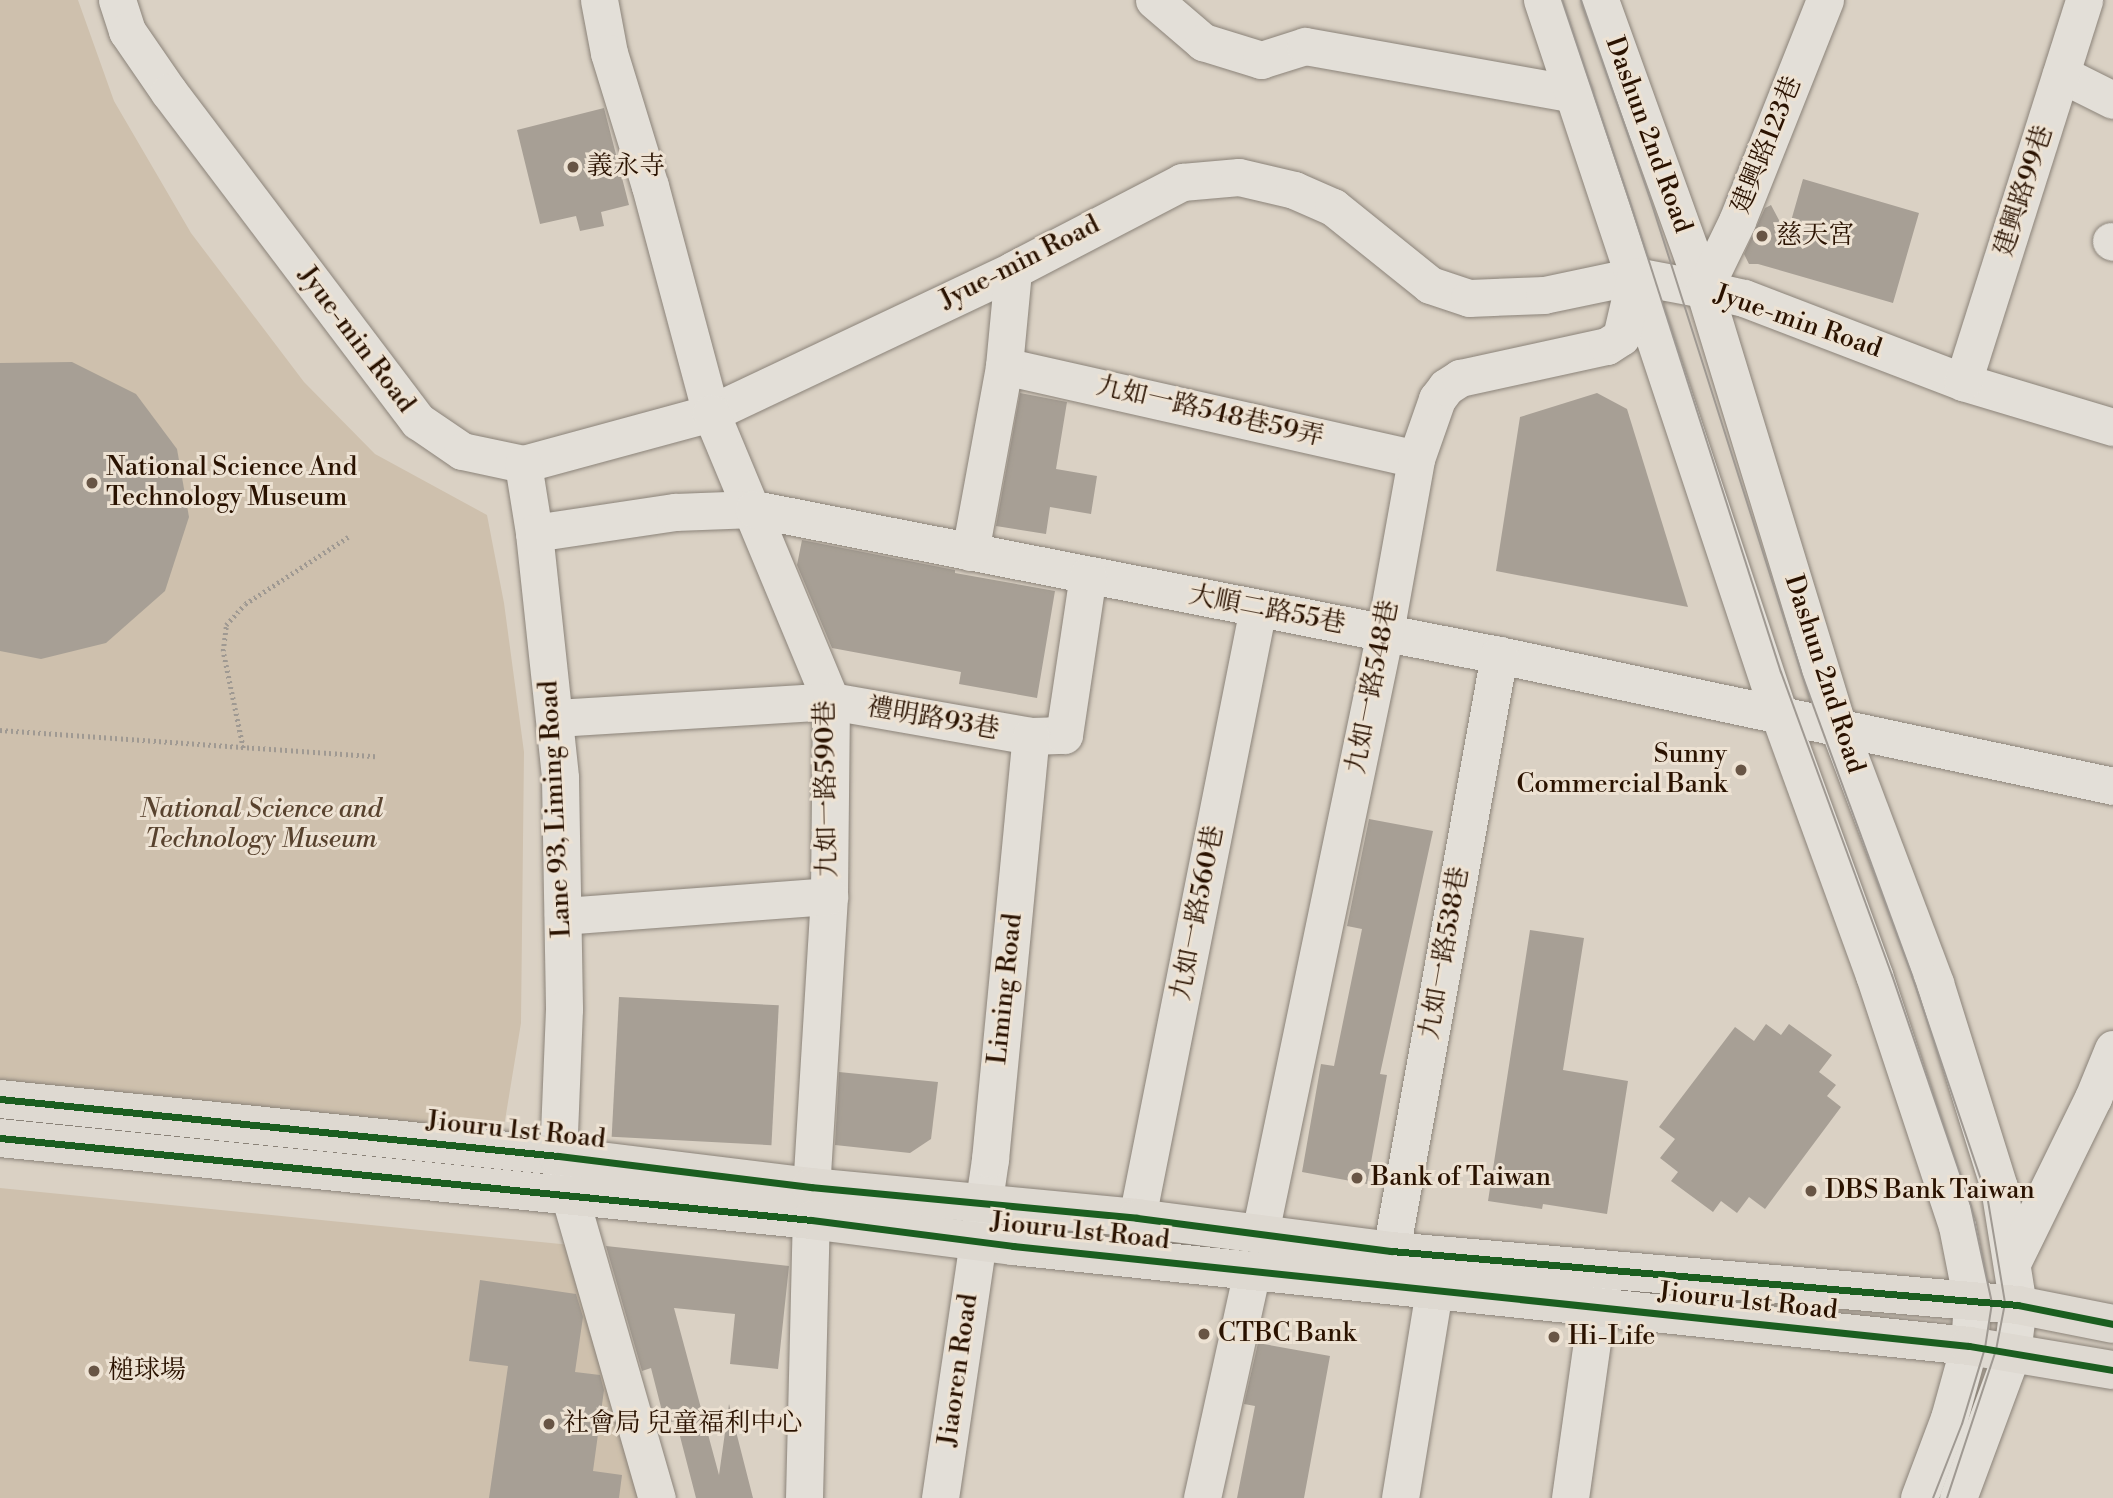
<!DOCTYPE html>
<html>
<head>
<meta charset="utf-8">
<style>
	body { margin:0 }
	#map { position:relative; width:2113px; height:1498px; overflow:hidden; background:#dad1c4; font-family:"Libre Bodoni","Noto Serif TC",serif }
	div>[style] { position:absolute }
	.green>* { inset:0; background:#cec0ad }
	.building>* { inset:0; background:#a79f95; transform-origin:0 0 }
	.path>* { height:4.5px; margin-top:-2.25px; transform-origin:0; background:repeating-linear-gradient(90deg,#9f9992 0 2px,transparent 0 5.5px) }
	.roads { filter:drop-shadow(0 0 2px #8b8379) drop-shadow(0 0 2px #8b8379) }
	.minor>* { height:37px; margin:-18.5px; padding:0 18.5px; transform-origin:18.5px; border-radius:18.5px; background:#e3dfd8 }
	.major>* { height:38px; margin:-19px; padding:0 19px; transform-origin:19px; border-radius:19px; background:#ded9d1 }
	.tram>* { height:2px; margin:-1px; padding:0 1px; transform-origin:1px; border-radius:1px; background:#9f9992 }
	.cycleway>* { height:7px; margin:-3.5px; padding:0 3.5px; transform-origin:3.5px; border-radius:3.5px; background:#1b5e20 }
	.dots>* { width:19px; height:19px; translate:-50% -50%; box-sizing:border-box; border:4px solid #ede2d3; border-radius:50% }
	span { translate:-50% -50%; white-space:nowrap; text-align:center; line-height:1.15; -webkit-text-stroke:6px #ede2d3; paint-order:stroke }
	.street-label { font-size:26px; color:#2a1200 }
	.poi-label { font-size:26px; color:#2a1200 }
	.left { translate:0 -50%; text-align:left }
	.right { translate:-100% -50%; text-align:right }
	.park-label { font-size:26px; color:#58422e; font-style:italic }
</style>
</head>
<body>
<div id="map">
	<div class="green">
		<i style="clip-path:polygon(0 0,78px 0,114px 101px,191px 233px,304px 382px,375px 454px,487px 515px,504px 603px,524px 752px,521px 1023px,497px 1169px,0 1130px)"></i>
		<i style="clip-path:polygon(0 1188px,591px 1247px,643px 1498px,0 1498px)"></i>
	</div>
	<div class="building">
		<i style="clip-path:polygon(604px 108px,629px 205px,601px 212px,604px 226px,580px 231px,576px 216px,540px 224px,517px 130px)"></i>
		<i style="clip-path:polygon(1803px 179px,1919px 213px,1893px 303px,1758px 264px,1749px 264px,1744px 254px,1765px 208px,1771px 205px,1787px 235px)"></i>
		<i style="clip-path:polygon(72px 362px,136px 394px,177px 449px,189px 517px,165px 591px,106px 643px,41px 659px,0 651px,0 363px)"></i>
		<i style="clip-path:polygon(1020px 393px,1067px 402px,1056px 469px,1097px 476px,1091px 514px,1050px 507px,1046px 534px,996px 526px)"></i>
		<i style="clip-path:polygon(1597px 393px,1627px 409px,1688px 607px,1496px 571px,1520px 417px)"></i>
		<i style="clip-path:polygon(802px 540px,955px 570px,955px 573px,1055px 591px,1037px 698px,959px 684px,961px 672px,832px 648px,797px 565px)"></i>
		<i style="clip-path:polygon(1369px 819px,1433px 831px,1380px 1074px,1387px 1075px,1367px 1184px,1302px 1172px,1321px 1064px,1334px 1066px,1362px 929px,1347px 926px)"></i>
		<i style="clip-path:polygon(1530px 930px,1584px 938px,1563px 1070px,1628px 1081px,1607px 1214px,1543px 1204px,1542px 1209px,1488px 1201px)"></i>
		<i style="left:619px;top:997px;width:160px;height:140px;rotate:3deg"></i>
		<i style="clip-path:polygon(1766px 1024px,1781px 1035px,1789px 1024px,1832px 1055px,1819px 1072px,1836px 1085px,1827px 1096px,1841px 1107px,1765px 1209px,1749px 1197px,1737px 1213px,1721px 1201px,1713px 1212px,1671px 1181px,1678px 1172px,1660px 1158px,1675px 1139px,1659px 1127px,1735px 1027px,1754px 1041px)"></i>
		<i style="clip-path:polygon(839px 1072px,938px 1082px,931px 1139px,910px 1153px,835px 1145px)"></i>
		<i style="clip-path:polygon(606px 1246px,789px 1266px,778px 1369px,730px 1364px,735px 1314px,674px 1308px,719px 1475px,729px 1404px,753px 1498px,696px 1498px,676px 1421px,665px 1423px,651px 1368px,642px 1371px)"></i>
		<i style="clip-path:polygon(480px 1280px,576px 1294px,583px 1317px,575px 1372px,600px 1375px,604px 1390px,593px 1471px,622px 1475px,619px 1498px,489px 1498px,508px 1366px,469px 1361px)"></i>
		<i style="clip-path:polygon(1258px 1343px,1330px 1356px,1304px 1498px,1237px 1498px,1255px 1406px,1244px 1404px)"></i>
	</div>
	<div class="path">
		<i style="left:0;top:730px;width:376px;rotate:4deg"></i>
		<i style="left:243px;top:748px;width:99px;rotate:-101.7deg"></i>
		<i style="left:223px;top:651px;width:26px;rotate:-83deg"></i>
		<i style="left:226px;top:625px;width:28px;rotate:-48deg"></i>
		<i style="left:245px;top:604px;width:123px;rotate:-33deg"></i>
	</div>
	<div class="roads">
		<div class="minor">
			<i style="left:117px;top:0;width:33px;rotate:72deg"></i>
			<i style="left:127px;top:31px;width:74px;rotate:55.5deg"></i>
			<i style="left:169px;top:92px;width:413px;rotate:52.9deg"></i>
			<i style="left:418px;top:421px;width:53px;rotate:34.3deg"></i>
			<i style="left:462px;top:451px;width:62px;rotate:12deg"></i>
			<i style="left:523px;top:464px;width:195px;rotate:-15.2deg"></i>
			<i style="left:711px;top:413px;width:334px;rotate:-25.3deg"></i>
			<i style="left:1013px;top:270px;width:191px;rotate:-27.5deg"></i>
			<i style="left:1182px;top:182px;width:57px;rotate:-5deg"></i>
			<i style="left:1239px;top:177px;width:57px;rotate:13.3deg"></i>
			<i style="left:1294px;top:190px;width:43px;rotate:23.6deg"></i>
			<i style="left:1333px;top:207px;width:124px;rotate:38.8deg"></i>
			<i style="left:1430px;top:285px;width:41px;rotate:18.4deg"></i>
			<i style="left:1469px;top:298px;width:75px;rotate:-2.3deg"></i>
			<i style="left:1544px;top:295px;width:93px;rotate:-11.8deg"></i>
			<i style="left:1635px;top:276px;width:70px;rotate:10.7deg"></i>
			<i style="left:1704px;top:289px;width:41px;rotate:12.7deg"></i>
			<i style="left:1744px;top:298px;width:235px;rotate:21deg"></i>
			<i style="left:1963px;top:382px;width:157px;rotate:16.7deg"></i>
			<i style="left:599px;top:0;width:54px;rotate:79.3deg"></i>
			<i style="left:609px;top:53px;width:139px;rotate:72.9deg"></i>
			<i style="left:650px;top:186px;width:235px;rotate:75deg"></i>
			<i style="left:711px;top:413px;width:312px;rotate:67.4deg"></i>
			<i style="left:831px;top:701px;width:195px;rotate:90.6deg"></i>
			<i style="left:829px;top:896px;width:292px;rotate:93.5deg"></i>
			<i style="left:1154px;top:0;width:65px;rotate:40.6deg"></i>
			<i style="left:1203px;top:42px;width:61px;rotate:17.2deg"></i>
			<i style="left:1261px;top:60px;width:46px;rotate:-17.7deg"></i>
			<i style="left:1305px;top:46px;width:273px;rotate:10.1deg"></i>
			<i style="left:1542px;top:0;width:752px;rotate:71.64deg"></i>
			<i style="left:1779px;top:714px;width:278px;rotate:70deg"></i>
			<i style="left:1874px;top:975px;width:264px;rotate:71.7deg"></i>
			<i style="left:1957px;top:1226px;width:77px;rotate:78.8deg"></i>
			<i style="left:1972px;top:1302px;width:44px;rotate:93.9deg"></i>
			<i style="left:1969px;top:1346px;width:75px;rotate:105.5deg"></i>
			<i style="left:1949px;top:1418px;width:85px;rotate:110.6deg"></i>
			<i style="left:1600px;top:0;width:307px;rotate:70.2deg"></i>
			<i style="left:1704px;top:289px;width:457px;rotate:73deg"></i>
			<i style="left:1838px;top:726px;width:275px;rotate:69.3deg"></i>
			<i style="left:1935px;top:983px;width:214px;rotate:72.6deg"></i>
			<i style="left:1999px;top:1187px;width:120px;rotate:80.9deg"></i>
			<i style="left:2018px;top:1305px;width:48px;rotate:97.1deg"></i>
			<i style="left:2012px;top:1353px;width:155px;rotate:110.4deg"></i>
			<i style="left:2061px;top:74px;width:58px;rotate:26.6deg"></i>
			<i style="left:2111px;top:241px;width:2px;rotate:27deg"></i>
			<i style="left:1704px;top:289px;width:76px;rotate:-64.1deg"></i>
			<i style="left:1737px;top:221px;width:238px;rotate:-68.3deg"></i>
			<i style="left:1004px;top:366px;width:422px;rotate:12.7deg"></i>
			<i style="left:1963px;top:382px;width:401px;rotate:-72.4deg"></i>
			<i style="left:523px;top:464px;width:70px;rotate:80.9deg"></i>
			<i style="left:534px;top:533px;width:246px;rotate:83.9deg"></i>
			<i style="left:560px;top:778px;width:231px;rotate:89deg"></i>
			<i style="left:564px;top:1009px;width:147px;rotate:92.3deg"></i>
			<i style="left:558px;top:1156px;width:356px;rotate:73.9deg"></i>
			<i style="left:534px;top:533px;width:143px;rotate:-8.5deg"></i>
			<i style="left:675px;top:512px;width:79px;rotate:-2.2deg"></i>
			<i style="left:754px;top:509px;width:759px;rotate:11.09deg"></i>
			<i style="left:1499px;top:655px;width:628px;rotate:12.04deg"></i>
			<i style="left:970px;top:552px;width:189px;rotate:-79.6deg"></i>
			<i style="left:1004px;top:366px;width:96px;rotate:-84.6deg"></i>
			<i style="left:556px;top:718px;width:276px;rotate:-3.5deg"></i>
			<i style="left:831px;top:701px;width:203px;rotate:9.9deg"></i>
			<i style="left:1031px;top:736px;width:33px;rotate:-2deg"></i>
			<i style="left:1064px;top:735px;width:162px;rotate:-81.5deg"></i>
			<i style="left:563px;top:916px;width:267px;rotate:-4.3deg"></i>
			<i style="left:1137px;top:1218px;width:622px;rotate:-78.78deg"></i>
			<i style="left:1260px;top:1233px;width:614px;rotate:-78.25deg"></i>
			<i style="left:1385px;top:632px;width:176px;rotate:-79.8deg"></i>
			<i style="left:1416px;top:459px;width:64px;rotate:-70.7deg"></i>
			<i style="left:1437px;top:399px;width:15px;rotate:-53deg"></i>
			<i style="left:1446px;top:387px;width:17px;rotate:-33deg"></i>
			<i style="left:1460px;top:378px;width:150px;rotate:-12.3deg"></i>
			<i style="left:1607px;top:346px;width:17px;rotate:-33deg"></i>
			<i style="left:1621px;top:337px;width:62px;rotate:-76.9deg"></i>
			<i style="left:1391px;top:1251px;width:606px;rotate:-79.73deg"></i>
			<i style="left:2013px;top:1261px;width:182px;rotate:-63.9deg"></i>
			<i style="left:2093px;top:1098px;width:53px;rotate:-67.8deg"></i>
			<i style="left:804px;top:1498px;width:278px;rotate:-88.6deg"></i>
			<i style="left:940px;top:1498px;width:343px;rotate:-81.6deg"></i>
			<i style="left:990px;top:1159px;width:425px;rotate:-84.5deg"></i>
			<i style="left:1202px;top:1498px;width:233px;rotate:-77.6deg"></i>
			<i style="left:1400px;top:1498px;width:211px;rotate:-80.7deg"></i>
			<i style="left:1570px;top:1498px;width:223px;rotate:-82deg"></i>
		</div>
		<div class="major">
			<i style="left:0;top:1099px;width:561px;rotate:5.83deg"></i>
			<i style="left:558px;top:1156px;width:255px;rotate:7deg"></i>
			<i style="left:811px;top:1187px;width:327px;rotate:5.4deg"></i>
			<i style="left:1137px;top:1218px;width:256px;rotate:7.4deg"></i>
			<i style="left:1391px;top:1251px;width:629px;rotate:4.92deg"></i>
			<i style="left:2018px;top:1305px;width:97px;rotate:11.3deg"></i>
			<i style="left:0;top:1138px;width:815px;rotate:5.77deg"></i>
			<i style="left:811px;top:1220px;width:204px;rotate:7.3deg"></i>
			<i style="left:1013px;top:1246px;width:961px;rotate:5.97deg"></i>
			<i style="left:1969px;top:1346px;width:146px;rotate:9.5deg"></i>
		</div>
	</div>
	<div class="tram">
		<i style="left:1562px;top:0;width:210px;rotate:71.4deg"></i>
		<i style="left:1629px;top:199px;width:497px;rotate:72.2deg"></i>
		<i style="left:1781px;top:672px;width:323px;rotate:69.9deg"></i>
		<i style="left:1892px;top:975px;width:244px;rotate:71.1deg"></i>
		<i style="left:1971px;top:1206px;width:99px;rotate:77.8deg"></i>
		<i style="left:1992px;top:1303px;width:46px;rotate:98.8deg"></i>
		<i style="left:1985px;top:1348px;width:79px;rotate:106.8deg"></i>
		<i style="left:1962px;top:1424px;width:79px;rotate:111.4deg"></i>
		<i style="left:1581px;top:0;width:210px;rotate:70.8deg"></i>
		<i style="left:1650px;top:198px;width:497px;rotate:72.3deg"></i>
		<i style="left:1801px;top:672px;width:324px;rotate:69.9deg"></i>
		<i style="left:1912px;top:976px;width:237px;rotate:71.3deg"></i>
		<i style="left:1988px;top:1201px;width:103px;rotate:80.5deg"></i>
		<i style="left:2005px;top:1303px;width:48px;rotate:100.8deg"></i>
		<i style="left:1996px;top:1350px;width:156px;rotate:108.3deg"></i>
	</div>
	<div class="cycleway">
		<i style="left:0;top:1099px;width:561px;rotate:5.83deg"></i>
		<i style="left:558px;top:1156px;width:255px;rotate:7deg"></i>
		<i style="left:811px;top:1187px;width:327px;rotate:5.4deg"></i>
		<i style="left:1137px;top:1218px;width:256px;rotate:7.4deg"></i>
		<i style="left:1391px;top:1251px;width:629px;rotate:4.92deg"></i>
		<i style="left:2018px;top:1305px;width:97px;rotate:11.3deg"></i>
		<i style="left:0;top:1138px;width:815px;rotate:5.77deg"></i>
		<i style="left:811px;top:1220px;width:204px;rotate:7.3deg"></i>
		<i style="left:1013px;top:1246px;width:961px;rotate:5.97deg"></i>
		<i style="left:1969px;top:1346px;width:146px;rotate:9.5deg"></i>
	</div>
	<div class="dots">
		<i style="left:573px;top:167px;background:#685545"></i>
		<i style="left:1762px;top:236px;background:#685545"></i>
		<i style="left:92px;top:483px;background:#685545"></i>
		<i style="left:1741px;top:770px;background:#685545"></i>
		<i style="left:1357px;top:1178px;background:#685545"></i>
		<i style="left:1811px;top:1191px;background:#685545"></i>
		<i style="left:1204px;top:1334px;background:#685545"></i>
		<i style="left:1554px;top:1337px;background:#685545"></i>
		<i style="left:94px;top:1371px;background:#685545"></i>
		<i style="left:549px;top:1424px;background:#685545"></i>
	</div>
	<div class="street-label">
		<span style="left:1648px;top:135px;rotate:70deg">Dashun 2nd Road</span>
		<span style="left:1767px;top:145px;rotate:-68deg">建興路123巷</span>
		<span style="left:2024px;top:191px;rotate:-72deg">建興路99巷</span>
		<span style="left:1020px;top:263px;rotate:-27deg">Jyue-min Road</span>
		<span style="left:1798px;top:322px;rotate:19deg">Jyue-min Road</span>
		<span style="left:356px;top:340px;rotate:53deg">Jyue-min Road</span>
		<span style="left:1210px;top:412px;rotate:13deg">九如一路548巷59弄</span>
		<span style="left:1267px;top:610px;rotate:11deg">大順二路55巷</span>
		<span style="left:1824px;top:674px;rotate:72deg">Dashun 2nd Road</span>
		<span style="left:1373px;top:687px;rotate:-79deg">九如一路548巷</span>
		<span style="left:933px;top:719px;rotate:10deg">禮明路93巷</span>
		<span style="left:827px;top:789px;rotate:-91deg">九如一路590巷</span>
		<span style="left:556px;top:809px;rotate:-93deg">Lane 93, Liming Road</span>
		<span style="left:1198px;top:913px;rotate:-79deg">九如一路560巷</span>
		<span style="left:1445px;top:953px;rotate:-80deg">九如一路538巷</span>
		<span style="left:1006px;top:989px;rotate:-84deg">Liming Road</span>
		<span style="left:516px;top:1131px;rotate:6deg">Jiouru 1st Road</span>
		<span style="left:1080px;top:1232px;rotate:6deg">Jiouru 1st Road</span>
		<span style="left:1748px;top:1302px;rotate:6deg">Jiouru 1st Road</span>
		<span style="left:959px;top:1370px;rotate:-82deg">Jiaoren Road</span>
	</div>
	<div class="poi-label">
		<span class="left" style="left:587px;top:167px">義永寺</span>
		<span class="left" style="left:1776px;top:236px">慈天宮</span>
		<span class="left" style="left:106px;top:483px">National Science And<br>Technology Museum</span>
		<span class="right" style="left:1727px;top:770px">Sunny<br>Commercial Bank</span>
		<span class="left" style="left:1371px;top:1178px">Bank of Taiwan</span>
		<span class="left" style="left:1825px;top:1191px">DBS Bank Taiwan</span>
		<span class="left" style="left:1218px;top:1334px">CTBC Bank</span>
		<span class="left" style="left:1568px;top:1337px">Hi-Life</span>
		<span class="left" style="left:108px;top:1371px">槌球場</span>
		<span class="left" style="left:563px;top:1424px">社會局 兒童福利中心</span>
	</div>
	<div class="park-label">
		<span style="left:261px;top:825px">National Science and<br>Technology Museum</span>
	</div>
</div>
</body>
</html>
